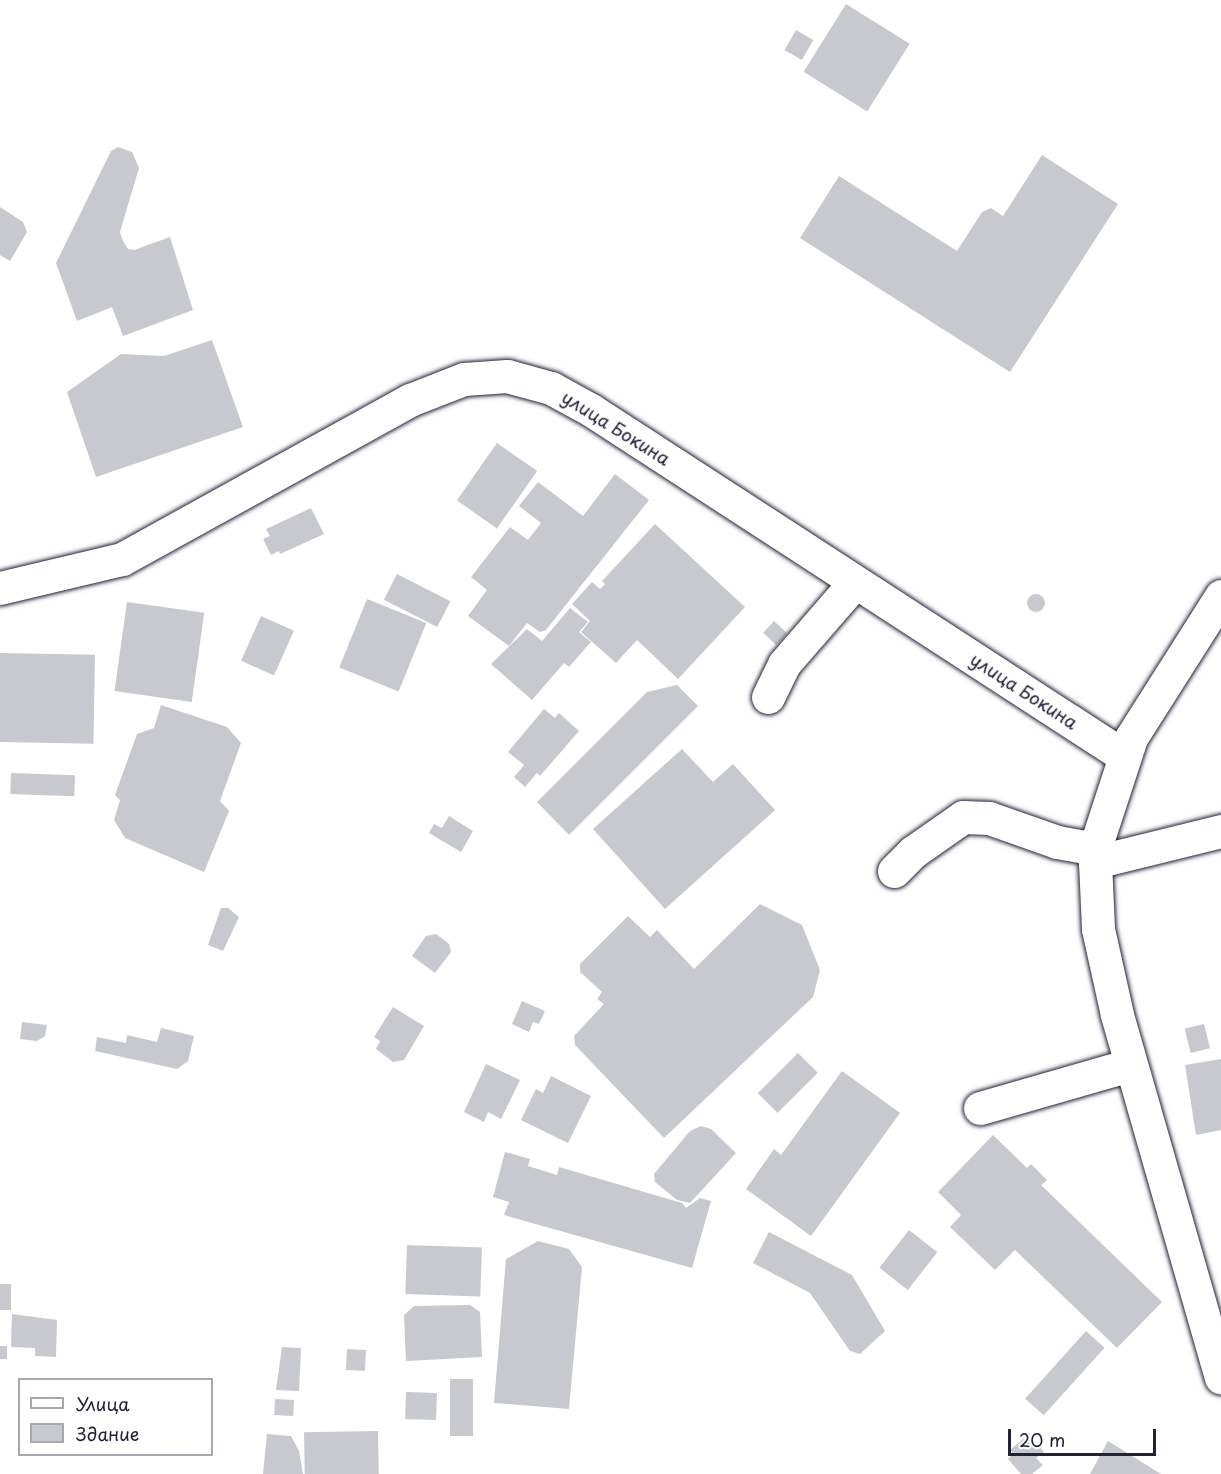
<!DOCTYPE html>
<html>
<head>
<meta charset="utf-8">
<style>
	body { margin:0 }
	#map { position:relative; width:1221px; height:1474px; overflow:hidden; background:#fff; font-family:"Playpen Sans",sans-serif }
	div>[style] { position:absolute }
	.building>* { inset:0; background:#c8c8cf; transform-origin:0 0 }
	.round { border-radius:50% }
	.roads { filter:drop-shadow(0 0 2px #22223b) drop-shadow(0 0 2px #22223b) }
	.minor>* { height:33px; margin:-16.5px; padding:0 16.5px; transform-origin:16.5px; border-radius:16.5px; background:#fff }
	span { translate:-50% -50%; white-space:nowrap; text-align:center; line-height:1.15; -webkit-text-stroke:6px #fff; paint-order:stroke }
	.street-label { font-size:18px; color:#22223b }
	.legend { position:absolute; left:18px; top:1378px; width:195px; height:78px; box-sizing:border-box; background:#fff; border:2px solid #a7a7b1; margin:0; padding:8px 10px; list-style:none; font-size:18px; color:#22223b }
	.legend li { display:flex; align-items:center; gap:12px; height:30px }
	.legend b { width:30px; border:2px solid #a7a7b1 }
	.scale { position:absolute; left:1008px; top:1429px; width:148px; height:27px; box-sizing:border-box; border:3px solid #22223b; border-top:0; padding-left:8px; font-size:18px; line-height:21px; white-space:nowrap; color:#22223b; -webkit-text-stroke:4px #fff; paint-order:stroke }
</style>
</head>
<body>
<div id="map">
	<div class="building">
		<i style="left:846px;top:4px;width:75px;height:80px;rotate:32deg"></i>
		<i style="left:796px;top:30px;width:20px;height:23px;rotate:30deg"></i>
		<i style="clip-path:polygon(118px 147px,132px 152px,139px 168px,120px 232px,123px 241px,128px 249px,134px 250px,170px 237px,193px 310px,123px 336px,112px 307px,77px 321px,56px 263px,111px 151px)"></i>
		<i style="clip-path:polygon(1042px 155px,1118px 204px,1010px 372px,800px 238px,839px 176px,957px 251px,982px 212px,991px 208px,1003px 216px)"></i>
		<i style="clip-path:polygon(0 207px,23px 222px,27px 232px,10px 261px,0 255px)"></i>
		<i style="clip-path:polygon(212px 340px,243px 427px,96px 477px,67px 392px,121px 354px,164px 356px)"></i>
		<i style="left:497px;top:443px;width:49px;height:70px;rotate:35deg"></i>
		<i style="clip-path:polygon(615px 474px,649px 500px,546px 630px,540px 632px,527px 623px,509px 646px,468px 616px,487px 590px,471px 577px,510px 527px,528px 540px,541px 523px,519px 506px,538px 482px,583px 516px)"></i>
		<i style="clip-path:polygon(311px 508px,324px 534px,280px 554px,279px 551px,271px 555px,263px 539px,270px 536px,266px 529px)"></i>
		<i style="clip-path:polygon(655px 524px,745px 607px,678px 679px,637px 640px,616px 663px,581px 632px,590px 621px,572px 604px,592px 582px,600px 589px,605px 584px,602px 581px)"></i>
		<i style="left:397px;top:574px;width:60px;height:29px;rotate:27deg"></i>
		<i class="round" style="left:1027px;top:594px;width:18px;height:18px"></i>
		<i style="left:367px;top:599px;width:64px;height:74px;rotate:22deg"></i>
		<i style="left:127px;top:602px;width:78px;height:90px;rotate:8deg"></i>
		<i style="clip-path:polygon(570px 608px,588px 622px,579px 632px,591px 642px,569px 667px,564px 663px,532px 700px,491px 664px,527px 629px,542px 641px)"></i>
		<i style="left:261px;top:616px;width:36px;height:49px;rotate:24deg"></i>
		<i style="left:774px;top:621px;width:18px;height:16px;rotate:43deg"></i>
		<i style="left:0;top:653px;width:95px;height:89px;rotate:1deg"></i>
		<i style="clip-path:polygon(677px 685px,698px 706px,569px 835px,537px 802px,647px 692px)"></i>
		<i style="clip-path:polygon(161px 705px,227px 727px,241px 743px,220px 801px,229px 811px,204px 872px,125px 838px,114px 820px,120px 800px,115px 795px,137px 734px,154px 728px)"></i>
		<i style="clip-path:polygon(544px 709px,555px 718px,559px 713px,579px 731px,540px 776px,537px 773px,525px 787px,514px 777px,524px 765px,508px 752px)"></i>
		<i style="clip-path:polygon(682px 749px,713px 782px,733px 764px,775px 810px,665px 909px,593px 829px)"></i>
		<i style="left:11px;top:773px;width:64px;height:21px;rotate:2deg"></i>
		<i style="clip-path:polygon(449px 816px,473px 831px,461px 852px,429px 833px,434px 824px,442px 828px)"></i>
		<i style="clip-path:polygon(760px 904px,802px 925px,820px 970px,813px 997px,664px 1138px,575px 1045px,574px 1036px,604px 1004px,597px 999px,602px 992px,580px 972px,580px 964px,628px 916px,650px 937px,657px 930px,694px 969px)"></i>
		<i style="clip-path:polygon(221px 908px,228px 908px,239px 917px,223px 951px,208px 945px)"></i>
		<i style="clip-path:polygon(436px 934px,449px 944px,451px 952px,435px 973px,412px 956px,426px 936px)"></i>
		<i style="clip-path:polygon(522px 1001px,545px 1011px,539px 1024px,533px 1022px,529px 1032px,512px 1024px)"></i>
		<i style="clip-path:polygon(393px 1007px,424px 1026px,404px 1060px,393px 1062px,376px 1049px,380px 1041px,374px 1037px)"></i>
		<i style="clip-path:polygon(22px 1022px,47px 1025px,45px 1036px,37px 1041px,20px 1039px)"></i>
		<i style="left:1204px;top:1024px;width:25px;height:20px;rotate:76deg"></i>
		<i style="clip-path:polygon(161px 1028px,194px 1036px,188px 1061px,177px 1069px,95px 1051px,97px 1037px,126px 1043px,127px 1035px,157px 1042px)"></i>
		<i style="left:798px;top:1053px;width:28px;height:57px;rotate:45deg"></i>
		<i style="clip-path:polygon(1221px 1059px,1221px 1130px,1196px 1135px,1185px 1065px)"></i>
		<i style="clip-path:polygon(486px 1064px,520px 1080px,501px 1119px,488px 1112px,484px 1122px,464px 1112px)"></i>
		<i style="clip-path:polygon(842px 1071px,900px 1113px,811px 1236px,746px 1189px,774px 1149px,781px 1155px)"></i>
		<i style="clip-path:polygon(551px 1076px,591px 1096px,568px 1143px,521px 1120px,536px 1089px,543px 1093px)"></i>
		<i style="clip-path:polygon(701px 1126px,711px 1129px,736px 1153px,690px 1203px,677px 1200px,655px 1182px,654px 1174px,690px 1131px)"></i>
		<i style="clip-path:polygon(993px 1135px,1027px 1168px,1031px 1164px,1047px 1180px,1041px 1185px,1162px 1302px,1117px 1348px,1015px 1250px,995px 1270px,950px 1227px,961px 1215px,938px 1192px)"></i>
		<i style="clip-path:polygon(505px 1152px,530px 1159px,528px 1166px,557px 1175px,559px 1167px,682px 1203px,686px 1208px,700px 1198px,711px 1201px,692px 1268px,504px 1215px,509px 1202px,493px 1197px)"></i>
		<i style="left:909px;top:1230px;width:36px;height:48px;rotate:38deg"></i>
		<i style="clip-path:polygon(769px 1232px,852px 1275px,885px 1331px,860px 1354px,850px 1351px,810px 1293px,753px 1263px)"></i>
		<i style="clip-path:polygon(538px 1241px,569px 1249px,582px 1267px,569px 1409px,494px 1403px,506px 1259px)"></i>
		<i style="left:407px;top:1245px;width:75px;height:49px;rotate:2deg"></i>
		<i style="left:0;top:1284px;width:11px;height:26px"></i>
		<i style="clip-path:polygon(470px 1305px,480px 1312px,482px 1357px,406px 1361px,404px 1315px,414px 1306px)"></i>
		<i style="clip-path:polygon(12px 1314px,57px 1320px,56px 1357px,35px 1356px,35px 1348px,11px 1347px)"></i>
		<i style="left:1086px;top:1331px;width:25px;height:91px;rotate:42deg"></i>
		<i style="left:0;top:1346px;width:7px;height:13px"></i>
		<i style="clip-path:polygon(282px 1347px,301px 1348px,299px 1391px,276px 1390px)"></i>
		<i style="left:347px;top:1349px;width:19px;height:21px;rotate:3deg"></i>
		<i style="left:450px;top:1379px;width:23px;height:57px"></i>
		<i style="left:406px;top:1392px;width:31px;height:27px;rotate:2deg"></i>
		<i style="left:275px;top:1399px;width:19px;height:16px;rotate:3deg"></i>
		<i style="left:378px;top:1431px;width:43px;height:74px;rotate:89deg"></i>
		<i style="clip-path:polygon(267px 1434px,291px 1436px,299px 1451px,303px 1474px,263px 1474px)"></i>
		<i style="clip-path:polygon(1029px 1434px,1044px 1452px,1036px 1458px,1043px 1465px,1032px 1474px,1021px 1474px,1008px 1459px,1013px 1454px,1010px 1450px)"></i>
		<i style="clip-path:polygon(1108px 1441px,1161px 1474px,1090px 1474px)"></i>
	</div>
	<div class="roads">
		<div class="minor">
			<i style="left:0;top:588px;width:125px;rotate:-13.4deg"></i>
			<i style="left:122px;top:559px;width:329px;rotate:-28.9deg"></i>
			<i style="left:410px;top:400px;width:58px;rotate:-21.3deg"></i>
			<i style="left:464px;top:379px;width:43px;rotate:-4deg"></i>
			<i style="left:507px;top:376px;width:46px;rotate:15.3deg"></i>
			<i style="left:551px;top:388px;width:46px;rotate:28.8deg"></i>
			<i style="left:591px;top:410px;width:635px;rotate:32.99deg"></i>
			<i style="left:1221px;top:596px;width:168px;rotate:122.4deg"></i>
			<i style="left:1131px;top:738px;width:109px;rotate:108.1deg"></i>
			<i style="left:1097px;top:842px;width:20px;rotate:96deg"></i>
			<i style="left:1095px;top:862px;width:67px;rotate:87.4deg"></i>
			<i style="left:1098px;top:929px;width:88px;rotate:77.5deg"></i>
			<i style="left:1117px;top:1015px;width:377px;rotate:74deg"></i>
			<i style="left:768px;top:697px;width:37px;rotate:-64deg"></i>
			<i style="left:784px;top:664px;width:108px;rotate:-49.1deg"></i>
			<i style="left:1095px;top:862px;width:130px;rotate:-13.8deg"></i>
			<i style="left:894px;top:871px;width:27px;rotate:-45deg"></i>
			<i style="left:913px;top:852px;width:61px;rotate:-35deg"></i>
			<i style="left:963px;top:817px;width:26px;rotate:2deg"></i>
			<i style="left:989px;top:818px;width:72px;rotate:19.4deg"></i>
			<i style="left:1057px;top:842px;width:40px;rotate:10deg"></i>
			<i style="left:980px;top:1108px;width:156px;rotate:-16deg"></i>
		</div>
	</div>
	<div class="street-label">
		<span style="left:616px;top:428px;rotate:32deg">улица Бокина</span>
		<span style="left:1024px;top:691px;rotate:33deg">улица Бокина</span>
	</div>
	<ul class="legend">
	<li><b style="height:8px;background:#fff"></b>Улица</li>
	<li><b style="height:16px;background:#c8c8cf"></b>Здание</li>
	</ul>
	<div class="scale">20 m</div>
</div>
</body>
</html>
